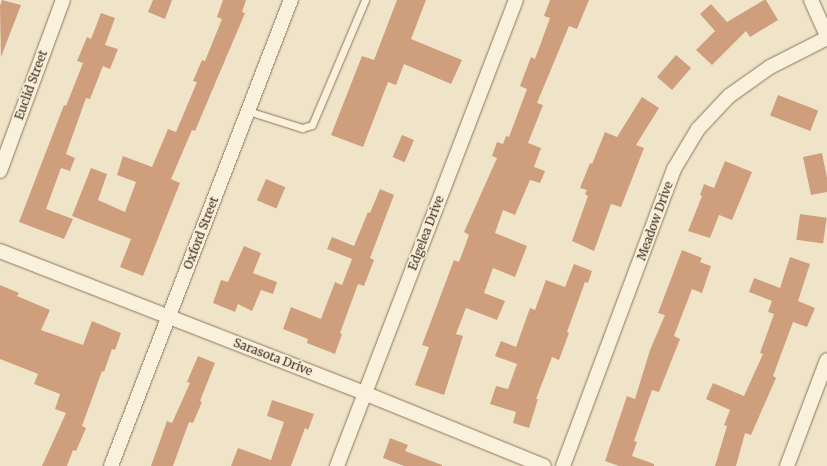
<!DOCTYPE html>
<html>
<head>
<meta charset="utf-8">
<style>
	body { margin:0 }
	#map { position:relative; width:827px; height:466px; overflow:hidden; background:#f0e4c8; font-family:Merriweather,serif }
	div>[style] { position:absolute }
	.building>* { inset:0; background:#cf9f7d; transform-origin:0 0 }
	.roads { filter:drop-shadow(0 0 1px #8d765c) drop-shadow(0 0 1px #8d765c) }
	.service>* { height:7px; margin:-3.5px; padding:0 3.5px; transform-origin:3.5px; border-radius:3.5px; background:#faf1dc }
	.minor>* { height:14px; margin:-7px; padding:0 7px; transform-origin:7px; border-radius:7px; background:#faf1dc }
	span { translate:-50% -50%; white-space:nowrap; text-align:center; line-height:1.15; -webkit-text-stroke:3.5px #f7eed8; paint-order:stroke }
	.street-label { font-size:12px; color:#3d2e20 }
</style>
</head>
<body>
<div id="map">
	<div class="building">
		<i style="clip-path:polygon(2px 0,21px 5px,1px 57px,0 6px)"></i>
		<i style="clip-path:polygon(153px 0,172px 0,165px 19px,148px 12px)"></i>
		<i style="clip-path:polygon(223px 0,246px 0,242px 12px,245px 13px,195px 131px,192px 130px,171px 179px,180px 183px,143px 276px,120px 267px,131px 239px,72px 216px,91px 168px,107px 174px,98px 200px,125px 212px,136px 182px,117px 175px,123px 156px,152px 167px,168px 129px,176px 132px,197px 82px,193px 81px,202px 60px,205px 61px,222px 19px,217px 17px)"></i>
		<i style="clip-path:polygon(397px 0,426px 0,411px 39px,462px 60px,451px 84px,404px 64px,396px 85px,388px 82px,363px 147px,331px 135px,362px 56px,374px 60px)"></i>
		<i style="clip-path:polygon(550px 0,589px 0,577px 29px,569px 26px,537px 103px,543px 105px,528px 143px,541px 148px,534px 167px,545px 171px,540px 183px,530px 180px,515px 215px,503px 210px,495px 233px,527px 246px,515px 277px,493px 268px,484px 293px,505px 301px,497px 320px,466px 308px,456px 334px,463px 336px,444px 395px,415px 385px,429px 347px,422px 345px,454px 260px,459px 262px,469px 235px,464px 232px,497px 158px,492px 156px,497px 142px,503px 144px,506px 136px,509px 137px,527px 89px,520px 86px,531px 57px,535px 59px,550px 18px,544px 16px)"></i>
		<i style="clip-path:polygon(764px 0,766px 0,778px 20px,750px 37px,746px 31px,712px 65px,696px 50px,715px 31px,700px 14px,711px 4px,727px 22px)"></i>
		<i style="clip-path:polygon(101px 13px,115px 18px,105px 45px,118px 49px,110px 69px,103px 66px,90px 99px,86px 98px,66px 154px,75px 158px,70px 171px,61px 168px,46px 209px,73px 219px,64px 239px,19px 222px,64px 105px,66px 106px,83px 63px,77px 61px,87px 37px,91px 39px)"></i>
		<i style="left:676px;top:55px;width:20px;height:29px;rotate:41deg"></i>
		<i style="left:778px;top:95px;width:43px;height:22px;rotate:21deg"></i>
		<i style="clip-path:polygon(642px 97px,659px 108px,636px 145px,644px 148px,621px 207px,611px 204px,594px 251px,572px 241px,588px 196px,585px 194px,587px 190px,580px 188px,590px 163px,592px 164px,605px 132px,617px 137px)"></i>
		<i style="left:402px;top:135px;width:13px;height:24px;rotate:23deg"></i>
		<i style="clip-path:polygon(822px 153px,827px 178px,827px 192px,811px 195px,803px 157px)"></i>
		<i style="clip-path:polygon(725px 161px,752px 172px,732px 220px,719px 215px,710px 238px,688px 231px,702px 196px,700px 195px,704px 184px,714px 188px)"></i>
		<i style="left:266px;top:179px;width:21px;height:23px;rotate:23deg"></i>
		<i style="clip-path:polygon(380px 189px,394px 195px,370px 258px,374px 260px,364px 286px,358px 284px,340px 333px,342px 334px,335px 354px,307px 343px,308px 339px,283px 329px,291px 307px,321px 319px,335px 282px,342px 285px,352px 259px,327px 249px,332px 237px,354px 246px,368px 212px,370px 213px)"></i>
		<i style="left:800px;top:214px;width:27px;height:26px;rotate:8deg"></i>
		<i style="clip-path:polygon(244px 246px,261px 253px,253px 273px,277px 282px,273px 294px,261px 290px,252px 311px,238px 304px,235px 312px,213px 303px,221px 280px,228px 282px)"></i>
		<i style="clip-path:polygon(682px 250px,702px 258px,700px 262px,711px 266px,702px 293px,692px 289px,674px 336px,680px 339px,659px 392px,652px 390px,634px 441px,637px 442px,632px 456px,654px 464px,654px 466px,619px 466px,605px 461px,627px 396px,635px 399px,650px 350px,665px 315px,658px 313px)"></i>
		<i style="clip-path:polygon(790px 257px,810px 264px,798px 301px,815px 308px,807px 327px,793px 322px,773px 376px,776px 378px,751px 435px,745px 433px,736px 466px,715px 466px,727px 426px,724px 425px,730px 410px,706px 399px,713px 383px,744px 396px,763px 354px,760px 353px,774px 314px,768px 312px,772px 301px,749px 292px,754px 278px,780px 288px)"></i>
		<i style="clip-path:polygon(574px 264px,592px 271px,588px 283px,585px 282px,567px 332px,569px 333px,559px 360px,552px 357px,536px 399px,538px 399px,529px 428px,513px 423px,516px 412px,490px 404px,496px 386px,508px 389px,517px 364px,495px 356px,501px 341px,516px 347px,530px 308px,535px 310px,546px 280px,565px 287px)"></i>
		<i style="clip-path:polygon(0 285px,19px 293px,17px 296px,50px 310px,41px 330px,83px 345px,92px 321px,121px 333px,115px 350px,112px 349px,104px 372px,102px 371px,82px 426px,86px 428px,76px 451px,73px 450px,67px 466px,42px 466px,66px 413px,55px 409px,60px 394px,34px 384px,38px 374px,0 359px)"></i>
		<i style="clip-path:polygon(198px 356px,215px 363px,200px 401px,202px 402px,193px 423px,189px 422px,173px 466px,151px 466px,167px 421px,172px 423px,190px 383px,187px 382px)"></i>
		<i style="clip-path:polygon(272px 400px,314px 414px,308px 430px,305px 428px,291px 466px,231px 466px,238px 448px,271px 460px,284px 422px,267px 416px)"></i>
		<i style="clip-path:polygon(390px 438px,408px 445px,405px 451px,442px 465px,442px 466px,404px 466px,383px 458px)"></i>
	</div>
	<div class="roads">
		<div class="service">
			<i style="left:248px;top:111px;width:57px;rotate:17.5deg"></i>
			<i style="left:302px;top:128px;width:10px;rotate:-17deg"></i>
			<i style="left:312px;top:125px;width:136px;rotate:-67deg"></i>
		</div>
		<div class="minor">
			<i style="left:811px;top:0;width:39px;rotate:66deg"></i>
			<i style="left:0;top:171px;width:182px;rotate:-69.8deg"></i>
			<i style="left:0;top:251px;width:391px;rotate:21.3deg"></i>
			<i style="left:364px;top:393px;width:194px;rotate:22.1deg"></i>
			<i style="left:111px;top:466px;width:500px;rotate:-68.9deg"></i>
			<i style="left:337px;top:466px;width:499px;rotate:-69deg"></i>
			<i style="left:563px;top:466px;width:317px;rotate:-69.5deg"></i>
			<i style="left:674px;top:169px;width:47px;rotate:-59deg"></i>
			<i style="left:698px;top:129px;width:45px;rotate:-46.8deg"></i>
			<i style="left:729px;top:96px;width:50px;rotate:-35.3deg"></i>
			<i style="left:770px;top:67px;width:64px;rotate:-27deg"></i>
			<i style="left:787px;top:466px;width:113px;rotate:-69.3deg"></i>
		</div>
	</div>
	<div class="street-label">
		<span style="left:31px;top:85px;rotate:-70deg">Euclid Street</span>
		<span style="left:655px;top:221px;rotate:-70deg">Meadow Drive</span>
		<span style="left:201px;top:233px;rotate:-69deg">Oxford Street</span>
		<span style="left:426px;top:233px;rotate:-69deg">Edgelea Drive</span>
		<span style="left:273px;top:357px;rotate:21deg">Sarasota Drive</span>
	</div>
</div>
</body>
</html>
